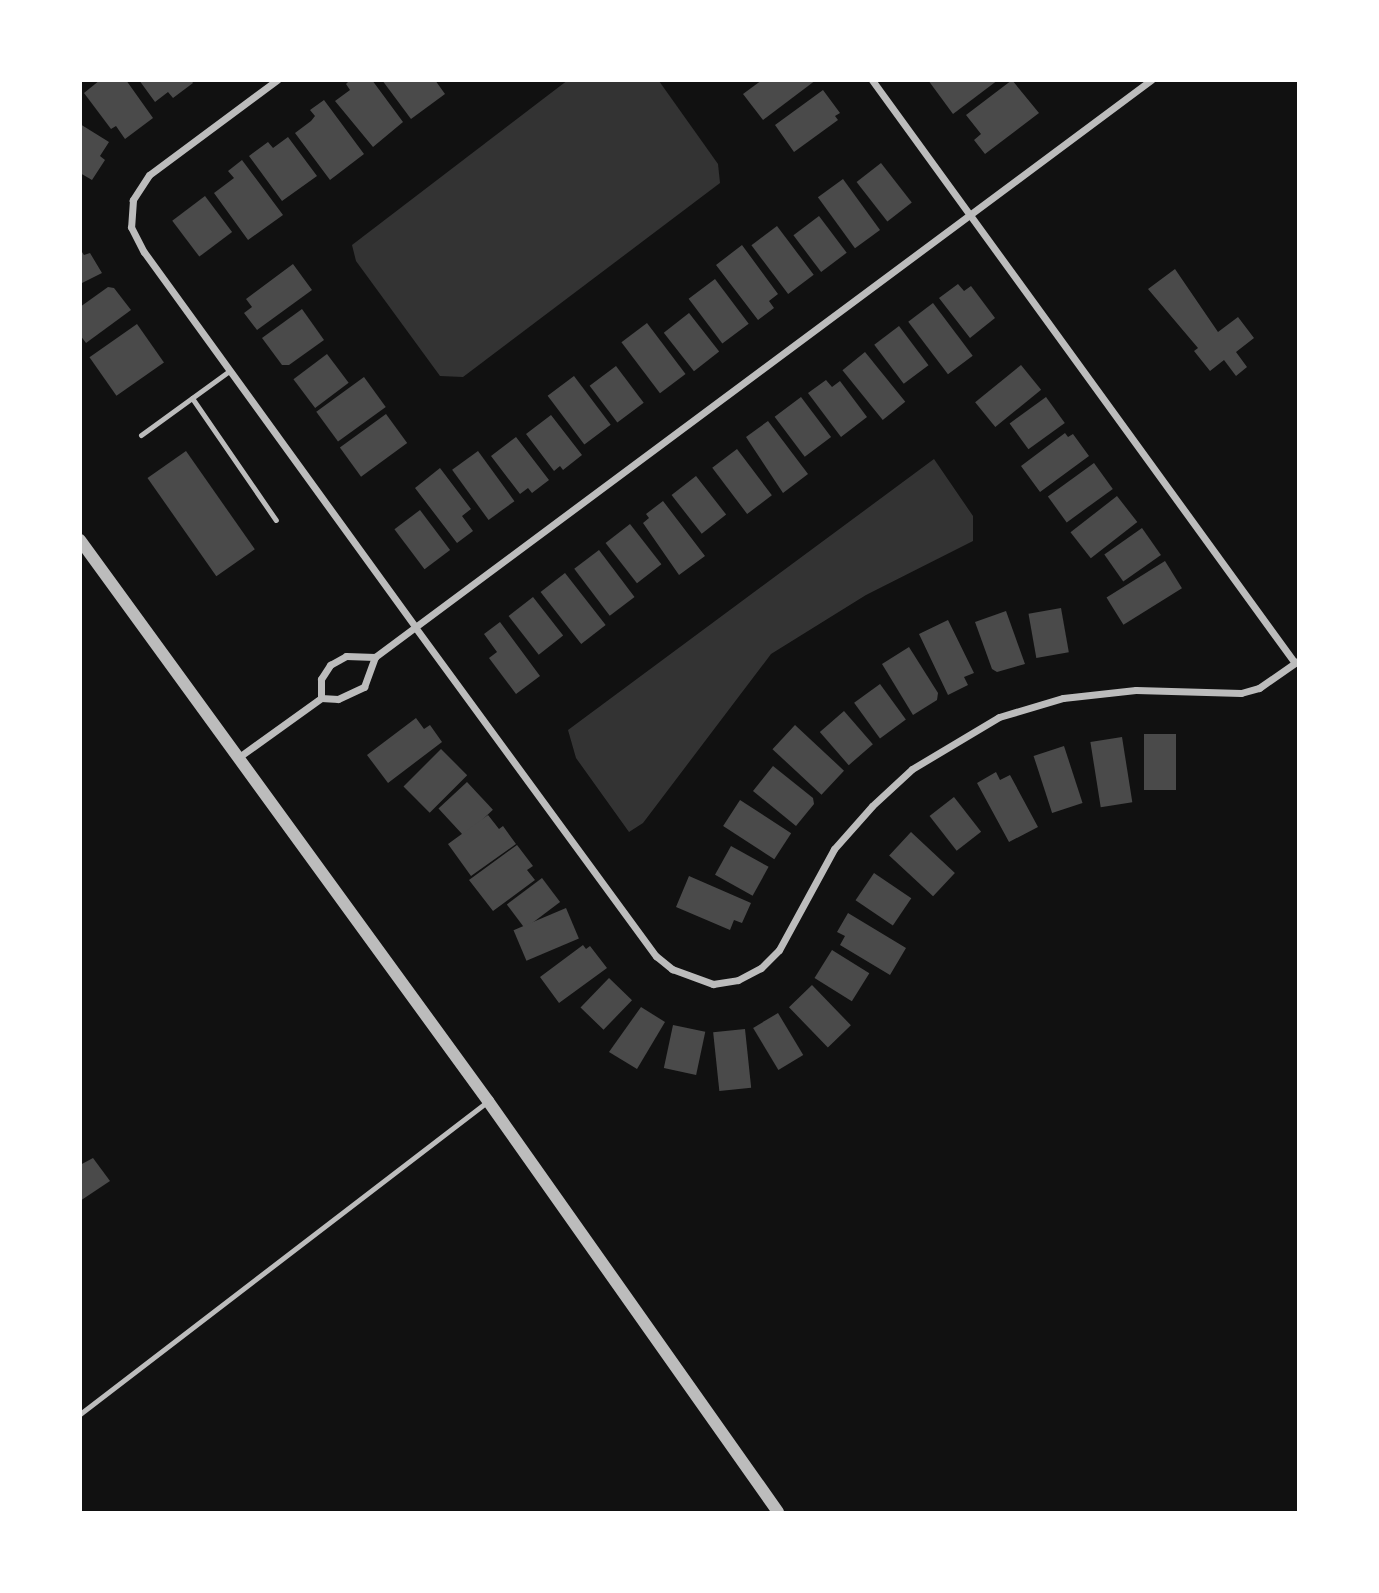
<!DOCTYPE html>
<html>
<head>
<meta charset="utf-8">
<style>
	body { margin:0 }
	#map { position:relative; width:1379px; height:1593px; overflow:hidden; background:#111; font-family:Georgia,serif }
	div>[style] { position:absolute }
	.water>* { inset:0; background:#333 }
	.building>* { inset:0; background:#4a4a4a; transform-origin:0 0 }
	.service>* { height:5px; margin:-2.5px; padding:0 2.5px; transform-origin:2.5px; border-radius:2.5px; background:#bcbcbc }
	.minor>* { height:7px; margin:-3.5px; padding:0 3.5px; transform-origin:3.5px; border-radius:3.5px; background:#bcbcbc }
	.tertiary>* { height:12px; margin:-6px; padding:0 6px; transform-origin:6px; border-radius:6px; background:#bcbcbc }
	span { translate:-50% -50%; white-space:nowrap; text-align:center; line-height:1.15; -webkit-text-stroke:7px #fff; paint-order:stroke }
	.frame { position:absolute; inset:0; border:82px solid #fff; pointer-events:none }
</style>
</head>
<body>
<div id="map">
	<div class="water">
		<i style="clip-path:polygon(568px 80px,659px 81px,718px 164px,720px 183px,463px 377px,440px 376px,356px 261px,352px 245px)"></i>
		<i style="clip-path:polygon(934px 459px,973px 516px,973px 541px,866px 595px,771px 654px,643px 823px,629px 832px,576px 758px,568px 730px)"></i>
	</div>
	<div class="building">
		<i style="clip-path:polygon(100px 80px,126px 80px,153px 118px,125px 139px,116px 126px,111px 129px,84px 93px)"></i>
		<i style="clip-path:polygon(139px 80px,191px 80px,193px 83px,173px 98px,168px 92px,155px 102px)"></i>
		<i style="clip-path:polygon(350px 80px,372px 80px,403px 122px,373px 147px,335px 101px,350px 90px,346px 84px)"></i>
		<i style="clip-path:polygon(382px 80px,435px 80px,445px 94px,411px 119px)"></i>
		<i style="clip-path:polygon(762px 80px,816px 80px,763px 120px,743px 94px)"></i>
		<i style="clip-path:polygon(928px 80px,998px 80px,953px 114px)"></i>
		<i style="clip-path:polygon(1012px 80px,1039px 113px,985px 154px,974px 140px,981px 134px,966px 115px)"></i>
		<i style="clip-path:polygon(823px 90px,840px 113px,835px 116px,838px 120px,794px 152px,775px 125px)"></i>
		<i style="clip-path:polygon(324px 100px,364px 154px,330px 180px,295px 133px,311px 121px,315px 116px,310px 110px)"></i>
		<i style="clip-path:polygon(80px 124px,109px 142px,100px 156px,105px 160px,92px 180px,80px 173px)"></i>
		<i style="clip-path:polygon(288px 137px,317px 176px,282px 201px,249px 156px,268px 142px,273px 148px)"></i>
		<i style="clip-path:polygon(242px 160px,283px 215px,248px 240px,214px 193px,234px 178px,228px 171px)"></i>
		<i style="left:881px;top:163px;width:50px;height:31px;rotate:52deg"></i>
		<i style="left:843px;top:179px;width:63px;height:31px;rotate:54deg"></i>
		<i style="left:205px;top:196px;width:45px;height:41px;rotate:53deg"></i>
		<i style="left:819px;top:216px;width:46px;height:32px;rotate:53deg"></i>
		<i style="left:777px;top:226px;width:61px;height:32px;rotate:53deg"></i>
		<i style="clip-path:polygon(742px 245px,778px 294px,769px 301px,774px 308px,758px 320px,716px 265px)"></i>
		<i style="clip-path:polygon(80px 249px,84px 255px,90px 253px,102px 273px,80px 284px)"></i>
		<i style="clip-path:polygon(293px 264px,312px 290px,257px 330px,244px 313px,252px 307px,246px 299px)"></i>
		<i style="clip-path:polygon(1175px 269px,1218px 332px,1238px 317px,1254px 338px,1236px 352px,1247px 367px,1236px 376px,1224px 360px,1210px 371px,1194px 351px,1198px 348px,1148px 289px)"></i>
		<i style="left:715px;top:279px;width:56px;height:33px;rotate:53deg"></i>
		<i style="clip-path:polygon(958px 284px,964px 291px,971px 286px,995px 318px,970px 338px,939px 298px)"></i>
		<i style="clip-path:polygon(108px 287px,114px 288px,131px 310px,86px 343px,80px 335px,80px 307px)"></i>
		<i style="left:933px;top:303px;width:66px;height:31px;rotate:53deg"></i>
		<i style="clip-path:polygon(302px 309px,324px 340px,289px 365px,282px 365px,262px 338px)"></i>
		<i style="left:689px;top:313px;width:49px;height:32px;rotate:52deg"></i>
		<i style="left:647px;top:323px;width:64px;height:32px;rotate:53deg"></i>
		<i style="left:137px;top:324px;width:47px;height:58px;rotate:55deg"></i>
		<i style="left:899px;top:326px;width:49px;height:31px;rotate:53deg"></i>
		<i style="left:865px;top:352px;width:64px;height:29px;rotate:51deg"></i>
		<i style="left:327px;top:354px;width:36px;height:42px;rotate:53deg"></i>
		<i style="left:1021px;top:365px;width:32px;height:59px;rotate:51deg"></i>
		<i style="left:616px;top:366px;width:46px;height:33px;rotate:53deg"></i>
		<i style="left:574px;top:376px;width:61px;height:33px;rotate:53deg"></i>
		<i style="left:364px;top:377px;width:37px;height:59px;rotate:54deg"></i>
		<i style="clip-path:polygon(826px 380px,832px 387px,840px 381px,867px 417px,841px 437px,808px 393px)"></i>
		<i style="left:801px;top:397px;width:50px;height:33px;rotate:53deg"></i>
		<i style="left:1046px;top:397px;width:32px;height:45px;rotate:54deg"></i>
		<i style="left:386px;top:414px;width:36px;height:57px;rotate:54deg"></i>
		<i style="clip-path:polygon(551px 415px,582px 455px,563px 470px,560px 466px,554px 471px,526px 434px)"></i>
		<i style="clip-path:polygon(768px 421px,808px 474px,783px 493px,746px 437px)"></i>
		<i style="clip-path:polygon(1065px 433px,1068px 437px,1073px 434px,1089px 456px,1040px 492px,1021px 466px)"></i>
		<i style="clip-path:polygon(516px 437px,549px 480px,532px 493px,528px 488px,520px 494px,491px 456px)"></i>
		<i style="left:737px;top:449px;width:58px;height:31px;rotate:53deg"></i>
		<i style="left:186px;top:451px;width:120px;height:47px;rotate:55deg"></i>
		<i style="left:478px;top:451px;width:62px;height:32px;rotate:54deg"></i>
		<i style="left:1094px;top:463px;width:32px;height:57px;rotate:54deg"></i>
		<i style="clip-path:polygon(440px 468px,471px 509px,462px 516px,473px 531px,457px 543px,415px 488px)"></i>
		<i style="left:696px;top:476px;width:49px;height:31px;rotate:52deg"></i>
		<i style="left:1117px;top:496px;width:33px;height:59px;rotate:52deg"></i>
		<i style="clip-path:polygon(663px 501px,705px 556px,679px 575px,643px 523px,649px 518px,646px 514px)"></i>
		<i style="left:420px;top:510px;width:50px;height:32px;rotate:53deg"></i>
		<i style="left:630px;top:524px;width:51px;height:31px;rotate:52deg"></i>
		<i style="left:1142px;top:528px;width:33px;height:46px;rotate:55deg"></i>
		<i style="left:599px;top:550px;width:59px;height:31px;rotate:53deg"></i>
		<i style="left:1165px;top:561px;width:32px;height:69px;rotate:58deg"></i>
		<i style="left:565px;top:573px;width:66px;height:31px;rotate:52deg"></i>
		<i style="left:533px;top:597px;width:49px;height:31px;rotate:52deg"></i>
		<i style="left:1061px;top:608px;width:45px;height:33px;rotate:80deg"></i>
		<i style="clip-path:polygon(1006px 611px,1025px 664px,997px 672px,992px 669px,975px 622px)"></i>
		<i style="clip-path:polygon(948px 620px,974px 673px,964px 677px,968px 685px,948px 695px,919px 634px)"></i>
		<i style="clip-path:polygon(500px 622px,540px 676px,516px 694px,489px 658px,497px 652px,484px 634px)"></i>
		<i style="clip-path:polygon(909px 647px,938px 693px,937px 700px,913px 715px,882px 664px)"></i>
		<i style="left:880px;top:684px;width:44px;height:32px;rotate:54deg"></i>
		<i style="left:844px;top:711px;width:44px;height:32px;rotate:49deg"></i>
		<i style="clip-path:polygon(416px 718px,424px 729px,430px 725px,442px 742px,388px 783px,367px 755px)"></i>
		<i style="left:795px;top:725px;width:67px;height:33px;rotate:43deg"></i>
		<i style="left:1144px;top:734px;width:32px;height:56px"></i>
		<i style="left:1122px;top:737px;width:66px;height:32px;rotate:81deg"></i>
		<i style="left:1064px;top:746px;width:60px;height:32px;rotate:72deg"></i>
		<i style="left:441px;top:749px;width:37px;height:53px;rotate:45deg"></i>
		<i style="clip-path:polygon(773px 766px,813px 798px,814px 804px,796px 826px,753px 791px)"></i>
		<i style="clip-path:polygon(996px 772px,1000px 780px,1010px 775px,1038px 827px,1009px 842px,977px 783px)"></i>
		<i style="left:467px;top:782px;width:38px;height:39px;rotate:47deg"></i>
		<i style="left:954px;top:797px;width:44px;height:31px;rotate:52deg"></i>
		<i style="left:740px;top:800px;width:61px;height:31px;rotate:33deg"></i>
		<i style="clip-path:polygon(488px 815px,499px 829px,503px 826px,516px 844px,471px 876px,448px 844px)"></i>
		<i style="left:911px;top:832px;width:60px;height:32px;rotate:43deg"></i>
		<i style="clip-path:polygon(517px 845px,533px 866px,527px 870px,535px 880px,493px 911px,469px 880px)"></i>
		<i style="left:731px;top:846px;width:43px;height:33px;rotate:29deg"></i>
		<i style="left:874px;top:873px;width:45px;height:33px;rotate:34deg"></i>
		<i style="clip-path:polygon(689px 876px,751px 903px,742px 923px,734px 920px,730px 930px,676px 907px)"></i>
		<i style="left:542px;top:878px;width:30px;height:44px;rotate:53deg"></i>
		<i style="left:566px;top:908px;width:33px;height:57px;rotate:67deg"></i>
		<i style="clip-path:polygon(848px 913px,906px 948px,890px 975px,840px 945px,845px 936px,837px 932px)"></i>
		<i style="clip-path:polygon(583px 945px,586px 949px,590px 946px,607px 968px,559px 1003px,540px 977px)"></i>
		<i style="left:832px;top:950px;width:44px;height:33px;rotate:32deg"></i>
		<i style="left:609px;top:978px;width:32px;height:41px;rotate:44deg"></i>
		<i style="left:812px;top:985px;width:56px;height:32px;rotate:46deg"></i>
		<i style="clip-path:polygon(641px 1007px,665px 1022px,637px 1069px,609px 1052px)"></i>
		<i style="left:778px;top:1013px;width:49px;height:29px;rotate:59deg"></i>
		<i style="left:673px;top:1025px;width:33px;height:44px;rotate:12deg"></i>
		<i style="left:745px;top:1029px;width:59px;height:32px;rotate:84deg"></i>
		<i style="clip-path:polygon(93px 1158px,110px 1181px,80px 1201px,80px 1165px)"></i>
	</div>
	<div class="service">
		<i style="left:192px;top:398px;width:148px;rotate:55.5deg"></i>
		<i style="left:141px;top:435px;width:109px;rotate:-36deg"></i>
		<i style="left:80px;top:1414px;width:514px;rotate:-37.49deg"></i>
	</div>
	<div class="minor">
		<i style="left:277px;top:80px;width:159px;rotate:143.4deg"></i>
		<i style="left:149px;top:175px;width:30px;rotate:123deg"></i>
		<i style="left:133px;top:200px;width:27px;rotate:94deg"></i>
		<i style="left:131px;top:227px;width:28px;rotate:63deg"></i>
		<i style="left:144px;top:252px;width:463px;rotate:54.1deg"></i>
		<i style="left:415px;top:627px;width:408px;rotate:53.8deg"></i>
		<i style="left:656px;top:956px;width:21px;rotate:39deg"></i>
		<i style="left:672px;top:969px;width:44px;rotate:20.1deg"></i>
		<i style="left:713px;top:984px;width:25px;rotate:-9deg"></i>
		<i style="left:738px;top:980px;width:26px;rotate:-28deg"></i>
		<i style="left:761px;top:968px;width:25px;rotate:-45deg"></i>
		<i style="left:779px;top:950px;width:115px;rotate:-61.4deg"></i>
		<i style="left:834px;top:849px;width:57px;rotate:-48.5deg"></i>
		<i style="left:872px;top:806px;width:54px;rotate:-42.8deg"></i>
		<i style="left:912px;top:769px;width:101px;rotate:-30.9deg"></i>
		<i style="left:999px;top:717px;width:67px;rotate:-16.5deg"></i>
		<i style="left:1063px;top:698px;width:73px;rotate:-6.3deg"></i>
		<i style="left:1136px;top:690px;width:105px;rotate:1.6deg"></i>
		<i style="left:1241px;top:693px;width:19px;rotate:-16deg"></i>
		<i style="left:1259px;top:688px;width:47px;rotate:-34.7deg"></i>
		<i style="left:872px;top:80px;width:720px;rotate:54.04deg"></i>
		<i style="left:321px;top:698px;width:19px;rotate:-90deg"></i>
		<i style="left:321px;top:679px;width:17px;rotate:-57deg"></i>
		<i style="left:330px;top:665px;width:18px;rotate:-29deg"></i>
		<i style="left:346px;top:656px;width:29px;rotate:2deg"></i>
		<i style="left:239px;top:757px;width:101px;rotate:-35.7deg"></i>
		<i style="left:321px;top:698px;width:17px;rotate:3deg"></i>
		<i style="left:338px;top:699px;width:29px;rotate:-25deg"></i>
		<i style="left:364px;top:687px;width:32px;rotate:-70deg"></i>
		<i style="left:375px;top:657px;width:967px;rotate:-36.63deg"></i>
	</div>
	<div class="tertiary">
		<i style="left:80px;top:540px;width:694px;rotate:53.97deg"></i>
		<i style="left:488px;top:1101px;width:503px;rotate:54.79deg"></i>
	</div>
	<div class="frame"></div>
</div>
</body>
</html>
